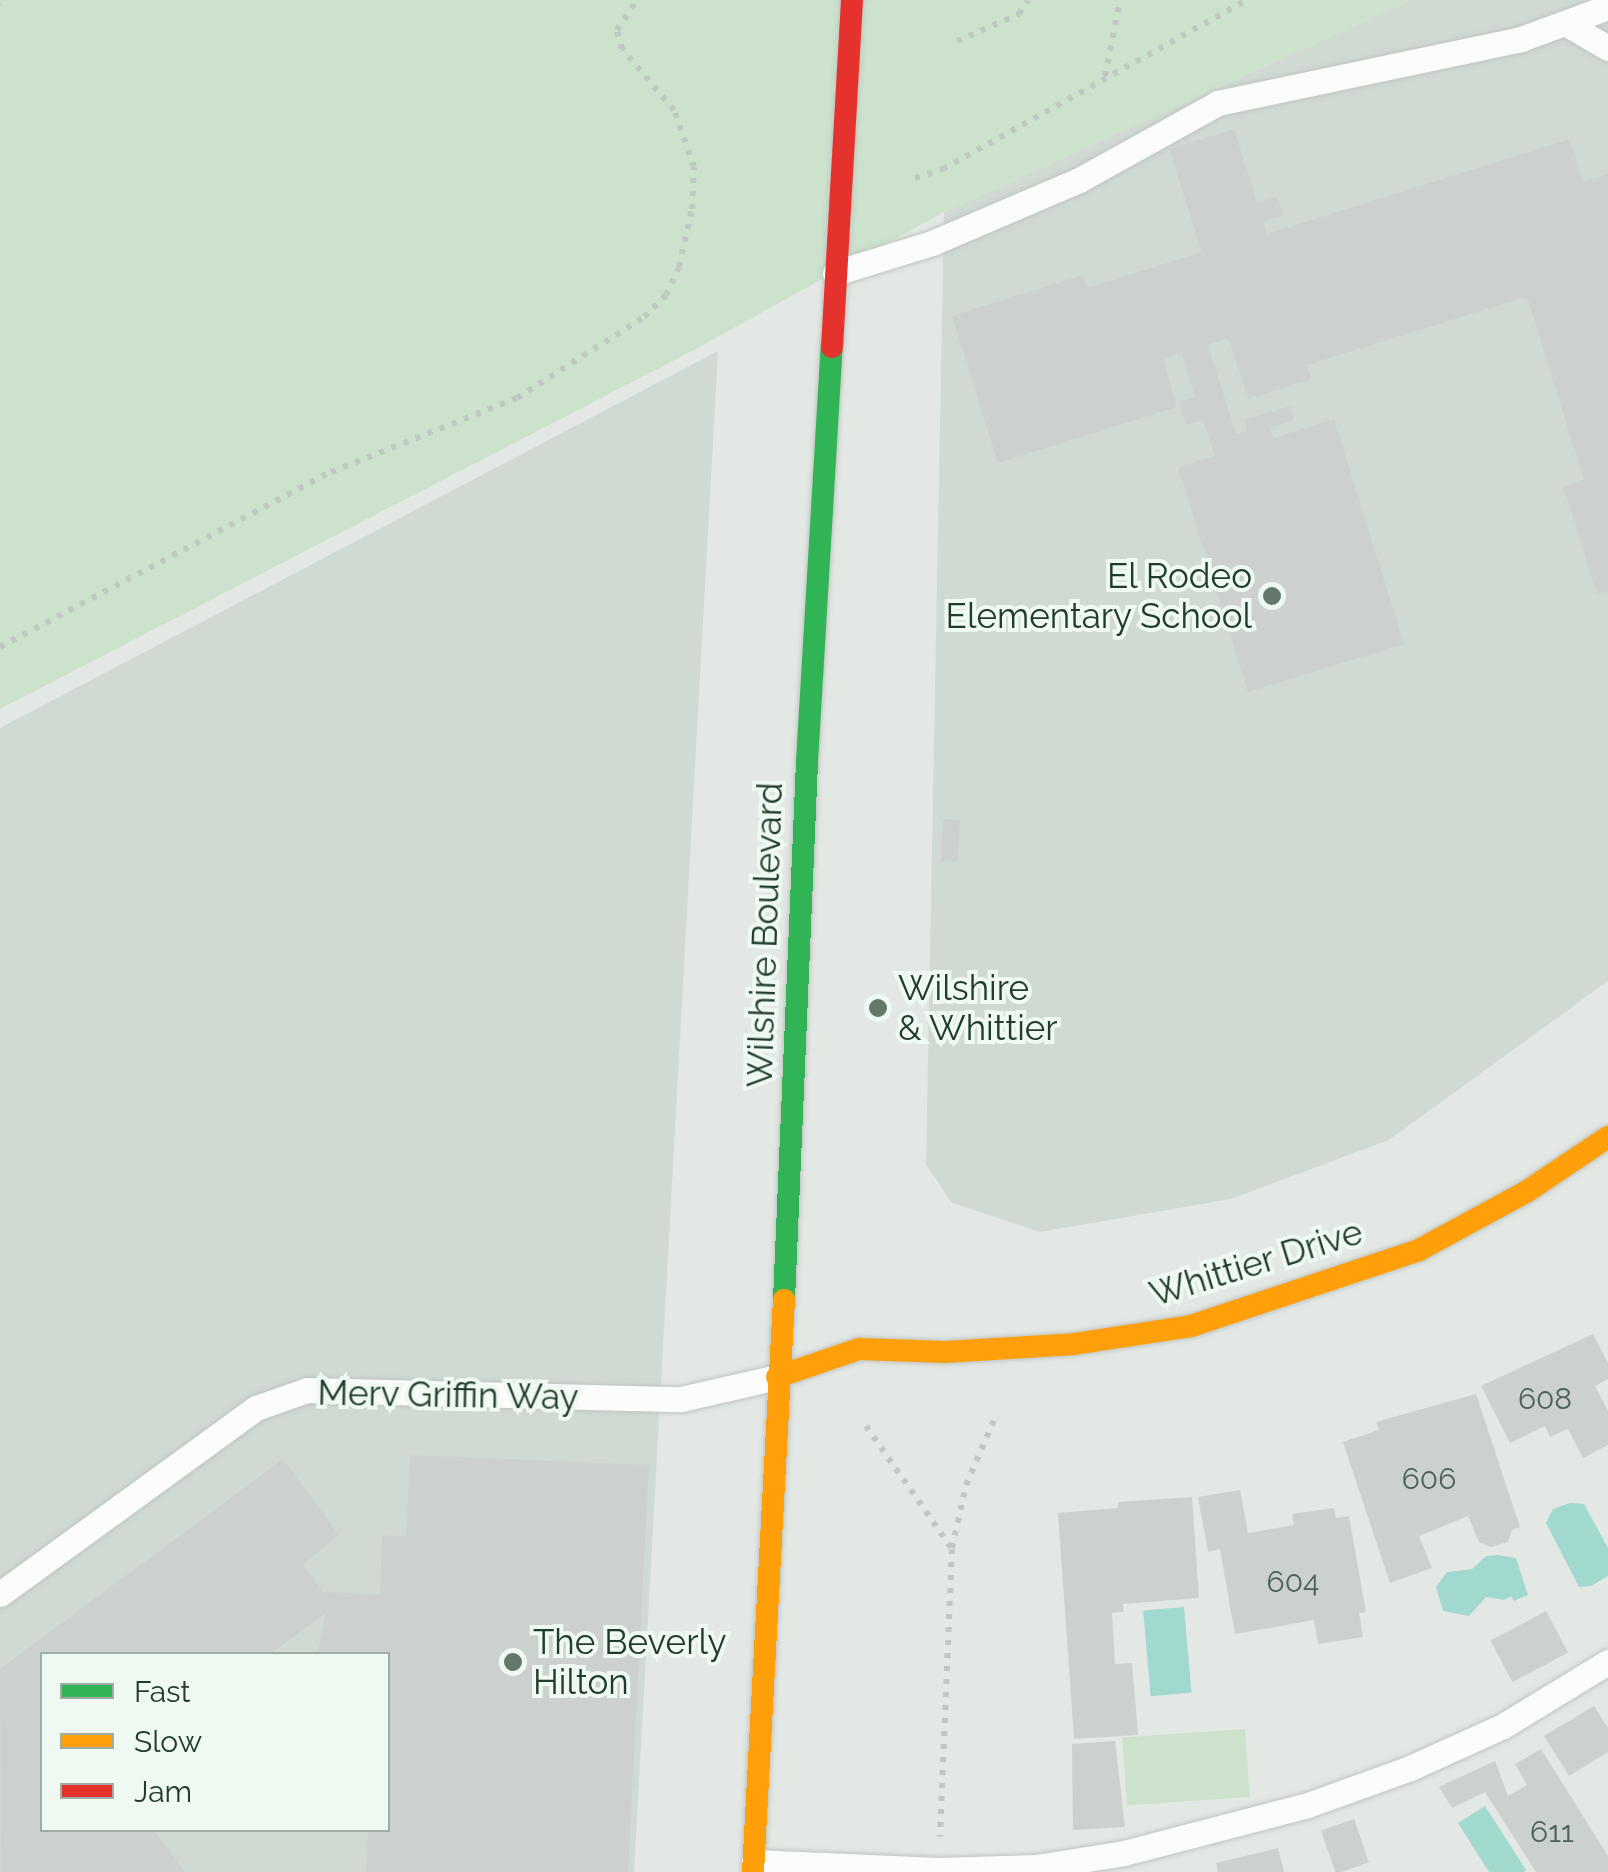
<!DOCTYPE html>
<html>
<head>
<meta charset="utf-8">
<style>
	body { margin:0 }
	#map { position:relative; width:1608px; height:1872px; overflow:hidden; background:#e3e8e4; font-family:Raleway,sans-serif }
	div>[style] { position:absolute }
	.built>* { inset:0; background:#d0dad3 }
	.green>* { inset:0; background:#cce2cc; transform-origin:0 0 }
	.water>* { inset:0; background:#a2d9cf; transform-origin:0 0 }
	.building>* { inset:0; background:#ccd1cd; transform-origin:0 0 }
	.path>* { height:6px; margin-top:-3px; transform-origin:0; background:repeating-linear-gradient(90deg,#c0c8c3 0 5px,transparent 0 13px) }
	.roads { filter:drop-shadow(0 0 2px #c0c5c1) drop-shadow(0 0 2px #c0c5c1) }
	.lane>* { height:25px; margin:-12.5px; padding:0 12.5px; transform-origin:12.5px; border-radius:12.5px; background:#fbfcfb }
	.fast>* { height:22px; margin:-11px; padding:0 11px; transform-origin:11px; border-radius:11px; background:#30b455 }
	.slow>* { height:22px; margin:-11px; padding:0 11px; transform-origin:11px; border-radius:11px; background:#ff9f0a }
	.jam>* { height:22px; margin:-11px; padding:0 11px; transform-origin:11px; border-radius:11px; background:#e5322d }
	.dots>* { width:28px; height:28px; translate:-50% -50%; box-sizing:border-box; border:5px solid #f0f8f2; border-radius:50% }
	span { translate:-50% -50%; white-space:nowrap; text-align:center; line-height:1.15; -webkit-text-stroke:8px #f0f8f2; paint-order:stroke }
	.number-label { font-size:30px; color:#4c6255 }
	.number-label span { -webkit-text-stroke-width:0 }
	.poi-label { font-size:35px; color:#203c2c }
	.right { translate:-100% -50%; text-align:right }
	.left { translate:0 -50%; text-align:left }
	.street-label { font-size:35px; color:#203c2c }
	.legend { position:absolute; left:40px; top:1652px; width:350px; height:180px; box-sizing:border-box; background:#f0f8f2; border:2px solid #9dada3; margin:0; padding:12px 18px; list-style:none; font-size:30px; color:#203c2c }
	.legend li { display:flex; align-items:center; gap:20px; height:50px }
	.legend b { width:50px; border:2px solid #9dada3 }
</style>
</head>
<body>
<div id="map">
	<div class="built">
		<i style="clip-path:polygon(1411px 0,1608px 0,1608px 981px,1389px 1140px,1231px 1199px,1040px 1232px,952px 1203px,926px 1164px,944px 212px)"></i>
		<i style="clip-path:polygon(evenodd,718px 351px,634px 1872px,0 1872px,0 728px,718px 351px,42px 1654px,388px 1654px,388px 1830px,42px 1830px,42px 1654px)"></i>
	</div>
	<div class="green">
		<i style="clip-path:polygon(0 0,1411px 0,944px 212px,690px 352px,0 709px)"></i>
		<i style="left:1245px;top:1729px;width:68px;height:123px;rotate:86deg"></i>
	</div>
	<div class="water">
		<i style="clip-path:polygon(1570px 1503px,1584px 1504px,1608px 1548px,1608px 1576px,1591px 1586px,1579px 1587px,1546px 1523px,1553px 1509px)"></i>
		<i style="clip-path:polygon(1498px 1555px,1516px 1558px,1528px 1595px,1514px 1601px,1511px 1596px,1504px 1600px,1486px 1597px,1469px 1616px,1443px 1611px,1436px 1587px,1447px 1572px,1472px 1569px,1486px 1556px)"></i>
		<i style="left:1184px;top:1607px;width:86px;height:41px;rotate:85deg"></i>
		<i style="clip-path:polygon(1485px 1806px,1526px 1870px,1524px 1872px,1489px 1872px,1458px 1823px)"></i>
	</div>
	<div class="building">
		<i style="clip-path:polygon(1234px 129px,1257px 203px,1277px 197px,1283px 215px,1263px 222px,1267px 234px,1570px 139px,1583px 182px,1608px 174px,1608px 591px,1597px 594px,1563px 486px,1584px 480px,1528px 300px,1522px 298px,1307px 365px,1311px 379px,1248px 399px,1228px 338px,1208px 345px,1236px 434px,1247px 431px,1244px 420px,1290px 406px,1294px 420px,1270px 428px,1274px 438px,1334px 419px,1404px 644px,1248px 692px,1178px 467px,1215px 456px,1203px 420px,1186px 425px,1179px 402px,1195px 397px,1182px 353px,1163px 359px,1177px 407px,998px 463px,952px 316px,1083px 275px,1087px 288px,1202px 252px,1169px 149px)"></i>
		<i style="left:943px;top:819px;width:17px;height:42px;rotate:3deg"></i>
		<i style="clip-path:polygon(1593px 1334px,1608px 1363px,1608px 1379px,1595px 1386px,1608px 1411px,1608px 1445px,1583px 1458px,1568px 1429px,1550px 1437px,1545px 1426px,1510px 1443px,1481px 1386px)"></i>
		<i style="clip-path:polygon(1476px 1394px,1520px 1527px,1512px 1530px,1508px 1542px,1491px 1547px,1479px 1542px,1468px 1516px,1419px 1536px,1432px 1568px,1390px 1583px,1343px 1442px,1379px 1430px,1376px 1422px)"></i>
		<i style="clip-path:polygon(410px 1455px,649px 1465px,628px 1872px,366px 1872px,368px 1830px,388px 1830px,388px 1654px,317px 1654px,326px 1613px,270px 1654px,42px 1654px,42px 1830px,154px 1830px,185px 1872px,1px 1872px,0 1669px,283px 1459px,339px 1535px,303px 1564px,323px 1592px,380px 1595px,382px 1535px,406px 1536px)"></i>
		<i style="clip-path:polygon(1240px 1490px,1248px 1533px,1294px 1525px,1292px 1514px,1334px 1508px,1336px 1518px,1349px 1516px,1366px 1612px,1359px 1613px,1363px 1637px,1318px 1644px,1314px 1620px,1235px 1634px,1220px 1549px,1208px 1552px,1198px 1497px)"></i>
		<i style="clip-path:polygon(1192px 1497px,1199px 1598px,1123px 1604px,1123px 1612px,1112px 1613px,1115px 1664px,1132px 1663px,1138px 1735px,1074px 1739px,1058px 1513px,1118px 1508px,1118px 1502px)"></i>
		<i style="left:1546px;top:1611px;width:47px;height:63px;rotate:62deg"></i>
		<i style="clip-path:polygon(1594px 1706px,1608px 1728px,1608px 1752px,1569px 1776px,1544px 1736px)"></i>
		<i style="clip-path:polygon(1115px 1741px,1125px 1827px,1073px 1830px,1072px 1744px)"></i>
		<i style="clip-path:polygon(1541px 1749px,1608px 1856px,1608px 1872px,1536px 1872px,1485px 1792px,1452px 1808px,1439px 1787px,1495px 1761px,1508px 1796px,1527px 1785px,1515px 1764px)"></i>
		<i style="left:1354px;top:1819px;width:46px;height:35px;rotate:71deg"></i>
		<i style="clip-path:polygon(1278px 1848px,1284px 1872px,1218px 1872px,1216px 1863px)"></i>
	</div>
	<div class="path">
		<i style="left:0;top:4px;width:1px;rotate:-45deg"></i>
		<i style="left:957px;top:41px;width:68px;rotate:-23.5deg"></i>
		<i style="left:1019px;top:14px;width:17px;rotate:-57deg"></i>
		<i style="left:1105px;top:76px;width:77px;rotate:-78.8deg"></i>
		<i style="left:915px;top:178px;width:29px;rotate:-18deg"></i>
		<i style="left:943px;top:169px;width:348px;rotate:-29.1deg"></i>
		<i style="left:0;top:647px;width:374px;rotate:-27.9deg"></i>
		<i style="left:331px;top:472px;width:200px;rotate:-21.7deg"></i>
		<i style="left:517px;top:398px;width:151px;rotate:-32.5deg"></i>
		<i style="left:644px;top:317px;width:31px;rotate:-45deg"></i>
		<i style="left:666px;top:295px;width:31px;rotate:-65deg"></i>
		<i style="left:679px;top:267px;width:59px;rotate:-77.4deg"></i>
		<i style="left:692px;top:209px;width:42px;rotate:-87.3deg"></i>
		<i style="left:694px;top:167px;width:60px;rotate:-109.3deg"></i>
		<i style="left:674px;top:110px;width:80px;rotate:-130.4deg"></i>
		<i style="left:622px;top:49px;width:20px;rotate:-105deg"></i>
		<i style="left:617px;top:30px;width:36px;rotate:-56deg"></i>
		<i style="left:866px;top:1426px;width:150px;rotate:55deg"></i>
		<i style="left:952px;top:1549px;width:288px;rotate:92.4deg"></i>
		<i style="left:952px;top:1548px;width:65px;rotate:-77.5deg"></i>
		<i style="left:966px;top:1485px;width:71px;rotate:-66.7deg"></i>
	</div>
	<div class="roads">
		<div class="lane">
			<i style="left:1565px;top:23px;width:50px;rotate:30.2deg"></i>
			<i style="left:835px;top:273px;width:102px;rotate:-17.2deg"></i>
			<i style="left:932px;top:243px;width:160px;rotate:-23.2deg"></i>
			<i style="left:1079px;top:180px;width:159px;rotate:-29deg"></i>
			<i style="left:1218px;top:103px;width:310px;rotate:-11.9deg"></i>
			<i style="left:1521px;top:39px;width:93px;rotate:-20.2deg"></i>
			<i style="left:0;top:1594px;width:316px;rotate:-36deg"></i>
			<i style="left:256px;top:1408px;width:54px;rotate:-19.4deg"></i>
			<i style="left:307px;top:1390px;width:374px;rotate:1.4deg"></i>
			<i style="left:681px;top:1399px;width:98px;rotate:-12.9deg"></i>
			<i style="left:754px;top:1862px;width:185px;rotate:2.5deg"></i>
			<i style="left:939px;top:1870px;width:97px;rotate:-1.8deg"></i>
			<i style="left:1036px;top:1867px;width:89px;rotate:-9deg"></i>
			<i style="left:1124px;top:1853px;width:187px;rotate:-14.6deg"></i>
			<i style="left:1305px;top:1806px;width:109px;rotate:-19.8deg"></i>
			<i style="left:1408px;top:1769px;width:104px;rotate:-24.4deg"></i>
			<i style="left:1503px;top:1726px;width:123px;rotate:-31.4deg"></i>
		</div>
		<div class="fast">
			<i style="left:784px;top:1300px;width:538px;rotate:-87.55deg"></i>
			<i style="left:807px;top:762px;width:416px;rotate:-86.6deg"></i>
		</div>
		<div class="slow">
			<i style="left:777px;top:1377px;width:87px;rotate:-18.9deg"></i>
			<i style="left:859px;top:1349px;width:86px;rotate:2deg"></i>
			<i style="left:945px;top:1352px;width:129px;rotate:-3.5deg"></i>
			<i style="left:1074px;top:1344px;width:118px;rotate:-8.7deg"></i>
			<i style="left:1191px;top:1326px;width:240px;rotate:-18.4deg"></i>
			<i style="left:1419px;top:1250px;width:122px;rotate:-28.5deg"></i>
			<i style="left:1526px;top:1192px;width:99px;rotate:-33.9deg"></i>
			<i style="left:753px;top:1872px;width:573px;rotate:-86.9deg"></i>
		</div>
		<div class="jam">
			<i style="left:832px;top:347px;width:348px;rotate:-86.7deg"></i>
		</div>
	</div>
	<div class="dots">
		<i style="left:1272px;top:596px;background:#64786c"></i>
		<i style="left:878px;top:1008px;background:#64786c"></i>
		<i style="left:513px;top:1662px;background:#64786c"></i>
	</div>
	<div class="number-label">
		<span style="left:1545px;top:1399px">608</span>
		<span style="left:1429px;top:1479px">606</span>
		<span style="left:1293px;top:1582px">604</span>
		<span style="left:1552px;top:1832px">611</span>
	</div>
	<div class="poi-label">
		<span class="right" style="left:1252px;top:596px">El Rodeo<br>Elementary School</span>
		<span class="left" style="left:898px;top:1008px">Wilshire<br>&amp; Whittier</span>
		<span class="left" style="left:533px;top:1662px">The Beverly<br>Hilton</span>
	</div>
	<div class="street-label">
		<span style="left:765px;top:935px;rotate:-88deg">Wilshire Boulevard</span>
		<span style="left:1256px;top:1263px;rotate:-17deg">Whittier Drive</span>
		<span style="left:448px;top:1395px;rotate:1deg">Merv Griffin Way</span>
	</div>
	<ul class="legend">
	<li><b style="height:12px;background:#30b455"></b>Fast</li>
	<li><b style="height:12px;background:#ff9f0a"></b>Slow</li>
	<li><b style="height:12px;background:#e5322d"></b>Jam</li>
	</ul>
</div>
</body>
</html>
